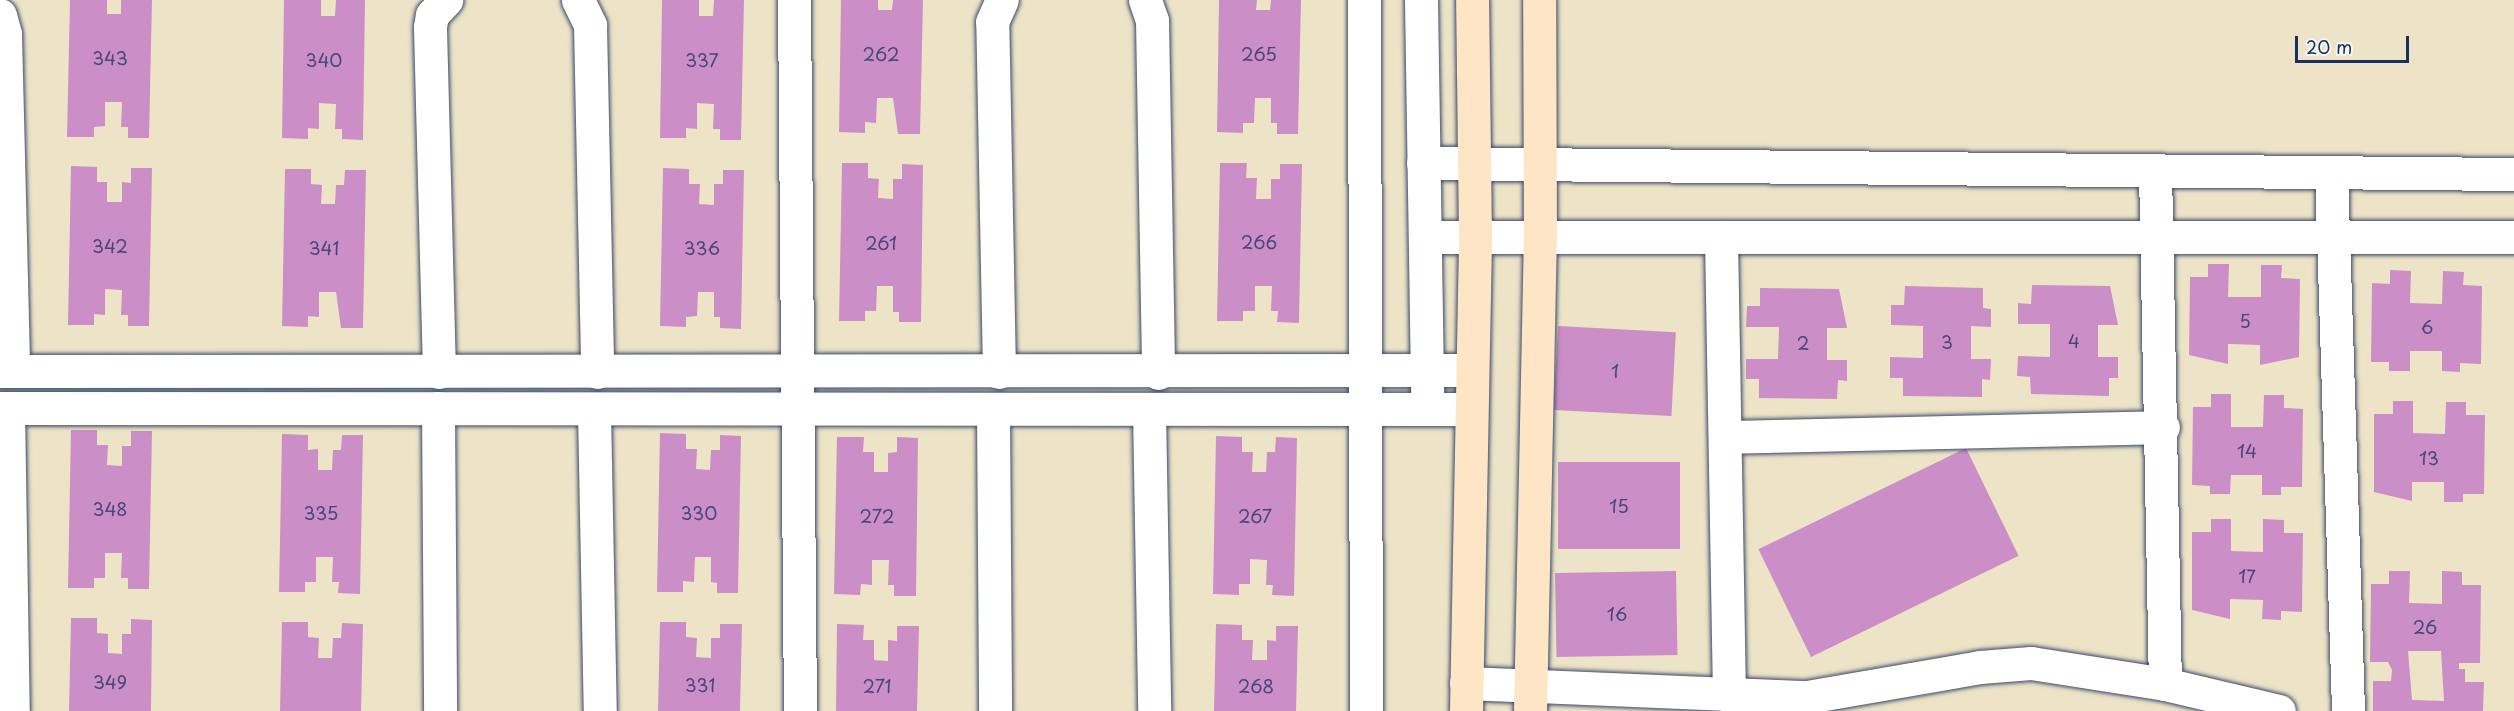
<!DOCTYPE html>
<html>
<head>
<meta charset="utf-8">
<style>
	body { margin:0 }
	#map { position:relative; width:2514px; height:711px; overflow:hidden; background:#ede4c7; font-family:"Playpen Sans",sans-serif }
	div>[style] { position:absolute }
	.building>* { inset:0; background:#cc8ec6; transform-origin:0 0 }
	.roads { filter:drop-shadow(0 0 2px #3a4a6e) drop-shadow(0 0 2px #3a4a6e) }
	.street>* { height:33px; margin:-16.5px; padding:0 16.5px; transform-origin:16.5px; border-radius:16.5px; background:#fff }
	.secondary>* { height:33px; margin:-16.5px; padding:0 16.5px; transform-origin:16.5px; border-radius:16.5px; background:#fde5c5 }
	span { translate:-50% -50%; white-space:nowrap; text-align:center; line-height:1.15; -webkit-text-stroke:6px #f6f6f2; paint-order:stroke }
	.number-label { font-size:18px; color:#474778 }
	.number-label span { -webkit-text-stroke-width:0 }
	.scale { position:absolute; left:2295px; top:36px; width:114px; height:27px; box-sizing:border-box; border:3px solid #1b2f5e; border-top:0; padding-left:8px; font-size:18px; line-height:21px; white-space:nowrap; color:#1b2f5e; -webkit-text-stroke:4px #f6f6f2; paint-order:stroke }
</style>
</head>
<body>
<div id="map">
	<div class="building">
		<i style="clip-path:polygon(70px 0,107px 0,107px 14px,121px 14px,121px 0,152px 0,149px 138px,128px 138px,128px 127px,121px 127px,122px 102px,105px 102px,105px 126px,94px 127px,94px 137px,67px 137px)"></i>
		<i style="clip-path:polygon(284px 0,321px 0,321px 16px,335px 16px,336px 0,365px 0,363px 140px,342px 139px,342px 129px,335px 129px,336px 104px,319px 103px,319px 129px,308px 128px,308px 139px,282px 138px)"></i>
		<i style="clip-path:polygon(662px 0,699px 0,699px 16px,713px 16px,714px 0,744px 0,741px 140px,720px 140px,720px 129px,713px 129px,714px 104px,697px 103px,697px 129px,686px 128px,686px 138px,660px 138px)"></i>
		<i style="clip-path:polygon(841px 0,878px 0,878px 10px,892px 10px,893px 0,923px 0,920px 134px,898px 134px,893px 98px,877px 98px,876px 123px,865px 122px,865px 133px,839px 132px)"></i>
		<i style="clip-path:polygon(1219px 0,1257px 0,1256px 10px,1270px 10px,1271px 0,1301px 0,1298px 134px,1277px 134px,1277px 123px,1271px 123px,1271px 98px,1255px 98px,1254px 123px,1243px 123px,1243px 133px,1217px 132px)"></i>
		<i style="clip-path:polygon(842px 163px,868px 163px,868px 178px,879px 179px,878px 198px,893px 199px,893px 179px,902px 179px,902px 164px,923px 165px,921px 322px,899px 322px,899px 312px,893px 312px,893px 286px,877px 286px,876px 311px,865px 311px,865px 321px,839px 321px)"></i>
		<i style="clip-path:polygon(1220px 163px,1247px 163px,1246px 178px,1257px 178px,1256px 199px,1271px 199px,1271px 179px,1280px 179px,1280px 164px,1302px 164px,1299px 323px,1277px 322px,1278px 311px,1271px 311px,1272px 286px,1255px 286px,1255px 311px,1243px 311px,1243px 321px,1217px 321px)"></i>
		<i style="clip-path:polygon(71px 166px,97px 167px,97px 182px,107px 182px,107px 202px,122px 202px,122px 182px,131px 183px,131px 168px,152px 168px,149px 326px,128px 326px,128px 315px,121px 315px,122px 290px,105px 289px,105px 315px,94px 314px,94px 325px,68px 325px)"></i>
		<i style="clip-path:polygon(663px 168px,689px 169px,689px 184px,700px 184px,699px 204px,714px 205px,714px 184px,723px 184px,723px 170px,744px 170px,741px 329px,720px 328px,720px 317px,714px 317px,714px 292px,698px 292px,697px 316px,686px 317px,686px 327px,660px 326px)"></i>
		<i style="clip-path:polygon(285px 169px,311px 169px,311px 184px,322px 185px,321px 204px,335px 204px,336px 185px,344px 185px,345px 170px,366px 170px,363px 328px,341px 328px,336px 292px,319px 292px,319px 317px,308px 316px,308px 327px,282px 326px)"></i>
		<i style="clip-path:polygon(2208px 264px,2229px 264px,2228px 297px,2261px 297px,2261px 265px,2282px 265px,2281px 278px,2300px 279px,2299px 357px,2260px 365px,2260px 345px,2228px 344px,2228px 364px,2189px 355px,2190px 277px,2208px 277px)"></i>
		<i style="clip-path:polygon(2390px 270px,2411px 271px,2410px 303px,2442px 304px,2443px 271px,2464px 272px,2463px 285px,2482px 286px,2481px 364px,2460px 363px,2460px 372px,2442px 371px,2442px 351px,2410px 351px,2410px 371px,2389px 371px,2389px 362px,2371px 362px,2372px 283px,2390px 284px)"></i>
		<i style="clip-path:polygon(2032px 285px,2110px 286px,2118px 325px,2098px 325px,2098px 357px,2118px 357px,2118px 378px,2109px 378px,2109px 396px,2031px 394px,2030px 377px,2017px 376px,2018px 356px,2050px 357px,2050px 324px,2018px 324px,2018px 303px,2031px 304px)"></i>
		<i style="clip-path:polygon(1905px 286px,1983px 288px,1983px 308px,1991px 309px,1991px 327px,1971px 326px,1971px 359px,1991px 359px,1990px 380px,1982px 379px,1982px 397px,1903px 396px,1903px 378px,1890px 378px,1890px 357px,1923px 358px,1923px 326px,1891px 325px,1891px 305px,1904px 305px)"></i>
		<i style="clip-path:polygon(1760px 288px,1839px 289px,1847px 328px,1827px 328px,1827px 360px,1847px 360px,1847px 381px,1838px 380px,1837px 399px,1759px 398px,1759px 379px,1746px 379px,1746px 359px,1778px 359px,1779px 327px,1746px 327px,1747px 306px,1760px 306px)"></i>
		<i style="left:1558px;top:326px;width:118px;height:84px;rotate:3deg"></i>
		<i style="clip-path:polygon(2211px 394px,2231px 394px,2231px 427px,2263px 427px,2264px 395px,2284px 395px,2284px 408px,2303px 409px,2302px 487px,2281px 487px,2281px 495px,2262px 495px,2262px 475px,2231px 475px,2230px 494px,2210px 494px,2210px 486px,2192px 485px,2193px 407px,2211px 407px)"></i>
		<i style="clip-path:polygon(2393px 401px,2413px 401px,2413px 433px,2445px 434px,2446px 402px,2466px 402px,2466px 415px,2485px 415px,2484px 494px,2463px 494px,2463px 502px,2444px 502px,2444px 482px,2412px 482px,2412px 501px,2374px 492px,2374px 414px,2393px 414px)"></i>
		<i style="clip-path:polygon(71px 430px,97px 430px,97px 445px,108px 445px,107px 465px,122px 466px,122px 446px,131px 446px,131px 431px,152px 431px,149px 589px,128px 589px,128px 578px,121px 578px,122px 553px,105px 553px,105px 578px,94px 578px,94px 588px,68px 588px)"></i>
		<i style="clip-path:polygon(660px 433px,686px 434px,686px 449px,697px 449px,696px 469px,710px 470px,711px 450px,720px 450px,720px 435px,741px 436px,738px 593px,717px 593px,717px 583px,711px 582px,711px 557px,695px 557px,694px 582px,683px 581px,683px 592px,657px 592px)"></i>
		<i style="clip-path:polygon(282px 434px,308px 435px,308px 450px,318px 449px,318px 470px,332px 470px,333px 450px,341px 450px,342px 435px,363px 435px,360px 594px,338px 593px,339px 582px,332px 582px,333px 557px,316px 557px,316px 582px,305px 582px,305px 592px,279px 592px)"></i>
		<i style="clip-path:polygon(1216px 436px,1242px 437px,1242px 452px,1253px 452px,1252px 472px,1266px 472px,1267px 452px,1275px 452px,1276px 437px,1297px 438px,1294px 596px,1272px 595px,1273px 585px,1266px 585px,1267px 560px,1250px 559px,1250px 584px,1239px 584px,1239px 595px,1213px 594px)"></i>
		<i style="clip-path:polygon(837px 437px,864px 437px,863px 452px,874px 452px,874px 472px,888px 472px,888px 453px,897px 452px,897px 437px,918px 438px,916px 596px,894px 596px,894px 585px,888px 585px,889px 560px,872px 560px,872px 585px,861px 584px,860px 595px,834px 594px)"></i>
		<i style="left:1966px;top:448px;width:120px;height:231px;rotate:64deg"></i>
		<i style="left:1558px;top:462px;width:122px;height:87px"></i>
		<i style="clip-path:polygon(2211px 519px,2231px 519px,2231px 551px,2263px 552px,2263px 519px,2284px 520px,2284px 533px,2303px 533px,2302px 612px,2281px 611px,2281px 620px,2262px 619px,2263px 600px,2230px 599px,2230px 619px,2192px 610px,2192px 532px,2211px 532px)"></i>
		<i style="left:1676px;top:571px;width:84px;height:121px;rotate:89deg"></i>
		<i style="clip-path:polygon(evenodd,2389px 571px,2410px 571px,2409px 603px,2442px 604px,2442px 571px,2462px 572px,2462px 585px,2481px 585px,2480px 663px,2459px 663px,2459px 669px,2465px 669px,2465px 682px,2484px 682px,2483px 711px,2373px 711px,2373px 681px,2391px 681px,2392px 670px,2388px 662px,2370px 662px,2371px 584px,2389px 584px,2389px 571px,2408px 651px,2441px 651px,2444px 701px,2412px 700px,2408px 651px)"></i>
		<i style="clip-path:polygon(71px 618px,97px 618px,97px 633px,108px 634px,108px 653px,122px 654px,122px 634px,131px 634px,131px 619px,152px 620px,151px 711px,69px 711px)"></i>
		<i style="clip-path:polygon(282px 622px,308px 622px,308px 637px,319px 638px,318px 658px,332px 658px,333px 638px,341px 638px,342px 623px,363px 624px,361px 711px,280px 711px)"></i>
		<i style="clip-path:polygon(660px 622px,686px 622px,686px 637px,697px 638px,696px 657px,711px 658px,711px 638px,720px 638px,720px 624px,742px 624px,740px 711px,658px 711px)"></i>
		<i style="clip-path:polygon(837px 624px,864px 625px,863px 640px,874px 640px,874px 660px,888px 661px,888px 640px,897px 641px,897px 626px,919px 626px,917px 711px,836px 711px)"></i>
		<i style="clip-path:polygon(1216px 624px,1242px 625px,1242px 640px,1253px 640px,1252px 660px,1267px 660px,1267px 640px,1276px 641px,1276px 626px,1298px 626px,1296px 711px,1214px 711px)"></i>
	</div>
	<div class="roads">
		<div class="street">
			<i style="left:578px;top:0;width:28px;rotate:64deg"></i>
			<i style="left:590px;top:25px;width:347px;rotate:88.8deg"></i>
			<i style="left:794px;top:0;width:711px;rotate:89.52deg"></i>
			<i style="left:1145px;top:0;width:21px;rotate:71deg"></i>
			<i style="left:1152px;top:20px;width:353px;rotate:89deg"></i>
			<i style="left:1364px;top:0;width:711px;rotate:89.84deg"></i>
			<i style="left:1421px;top:0;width:394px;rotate:89.1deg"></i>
			<i style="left:0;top:15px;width:20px;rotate:75deg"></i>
			<i style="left:5px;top:34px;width:337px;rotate:88.6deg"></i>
			<i style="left:1423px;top:163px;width:1091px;rotate:0.58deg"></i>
			<i style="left:2155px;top:170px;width:514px;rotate:88.89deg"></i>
			<i style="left:2331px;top:172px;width:539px;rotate:88.19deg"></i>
			<i style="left:1425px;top:237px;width:1089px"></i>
			<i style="left:1721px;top:237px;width:459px;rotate:89deg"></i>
			<i style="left:0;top:371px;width:1472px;rotate:-0.04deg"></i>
			<i style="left:439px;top:372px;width:345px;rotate:-91.5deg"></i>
			<i style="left:430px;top:27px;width:12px;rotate:-81deg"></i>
			<i style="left:432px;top:15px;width:21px;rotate:-47deg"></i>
			<i style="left:999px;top:372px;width:350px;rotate:-91.1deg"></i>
			<i style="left:992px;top:22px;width:24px;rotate:-66deg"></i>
			<i style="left:0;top:408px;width:1471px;rotate:0.04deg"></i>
			<i style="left:8px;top:408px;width:303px;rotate:89.1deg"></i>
			<i style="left:438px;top:408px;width:303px;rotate:89.6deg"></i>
			<i style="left:993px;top:410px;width:301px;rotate:89.6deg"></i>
			<i style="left:1149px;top:410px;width:301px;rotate:89deg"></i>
			<i style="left:594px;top:411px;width:300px;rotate:88.9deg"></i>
			<i style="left:1725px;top:437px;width:438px;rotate:-1.3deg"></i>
			<i style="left:1466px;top:683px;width:341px;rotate:2.4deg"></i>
			<i style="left:1807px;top:697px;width:176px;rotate:-9.8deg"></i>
			<i style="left:1980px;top:667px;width:51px;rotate:-4.5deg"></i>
			<i style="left:2031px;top:663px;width:136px;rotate:8.9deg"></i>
			<i style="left:2165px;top:684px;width:117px;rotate:13.3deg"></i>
		</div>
		<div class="secondary">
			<i style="left:1466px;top:711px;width:474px;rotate:-88.9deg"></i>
			<i style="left:1475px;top:237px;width:237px;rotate:-90.7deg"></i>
			<i style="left:1530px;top:711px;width:474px;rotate:-88.8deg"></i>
			<i style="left:1540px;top:237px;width:237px;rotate:-90.2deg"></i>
		</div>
	</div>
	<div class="number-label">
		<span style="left:881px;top:54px">262</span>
		<span style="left:1259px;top:54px">265</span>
		<span style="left:110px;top:58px">343</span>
		<span style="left:324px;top:60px">340</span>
		<span style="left:702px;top:60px">337</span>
		<span style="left:1259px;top:242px">266</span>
		<span style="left:881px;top:243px">261</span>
		<span style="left:110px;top:246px">342</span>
		<span style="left:324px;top:248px">341</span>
		<span style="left:702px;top:248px">336</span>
		<span style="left:2245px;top:321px">5</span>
		<span style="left:2427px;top:327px">6</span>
		<span style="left:2074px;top:341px">4</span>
		<span style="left:1947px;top:342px">3</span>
		<span style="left:1803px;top:343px">2</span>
		<span style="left:1615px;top:371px">1</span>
		<span style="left:2247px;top:451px">14</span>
		<span style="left:2429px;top:458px">13</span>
		<span style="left:1619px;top:506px">15</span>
		<span style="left:110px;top:509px">348</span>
		<span style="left:321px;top:513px">335</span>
		<span style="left:699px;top:513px">330</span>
		<span style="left:877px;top:516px">272</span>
		<span style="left:1255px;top:516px">267</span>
		<span style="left:2247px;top:576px">17</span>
		<span style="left:1617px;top:614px">16</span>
		<span style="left:2425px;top:627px">26</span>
		<span style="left:110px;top:682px">349</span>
		<span style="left:700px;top:685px">331</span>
		<span style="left:877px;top:686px">271</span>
		<span style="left:1256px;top:686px">268</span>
	</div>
	<div class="scale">20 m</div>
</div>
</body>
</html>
